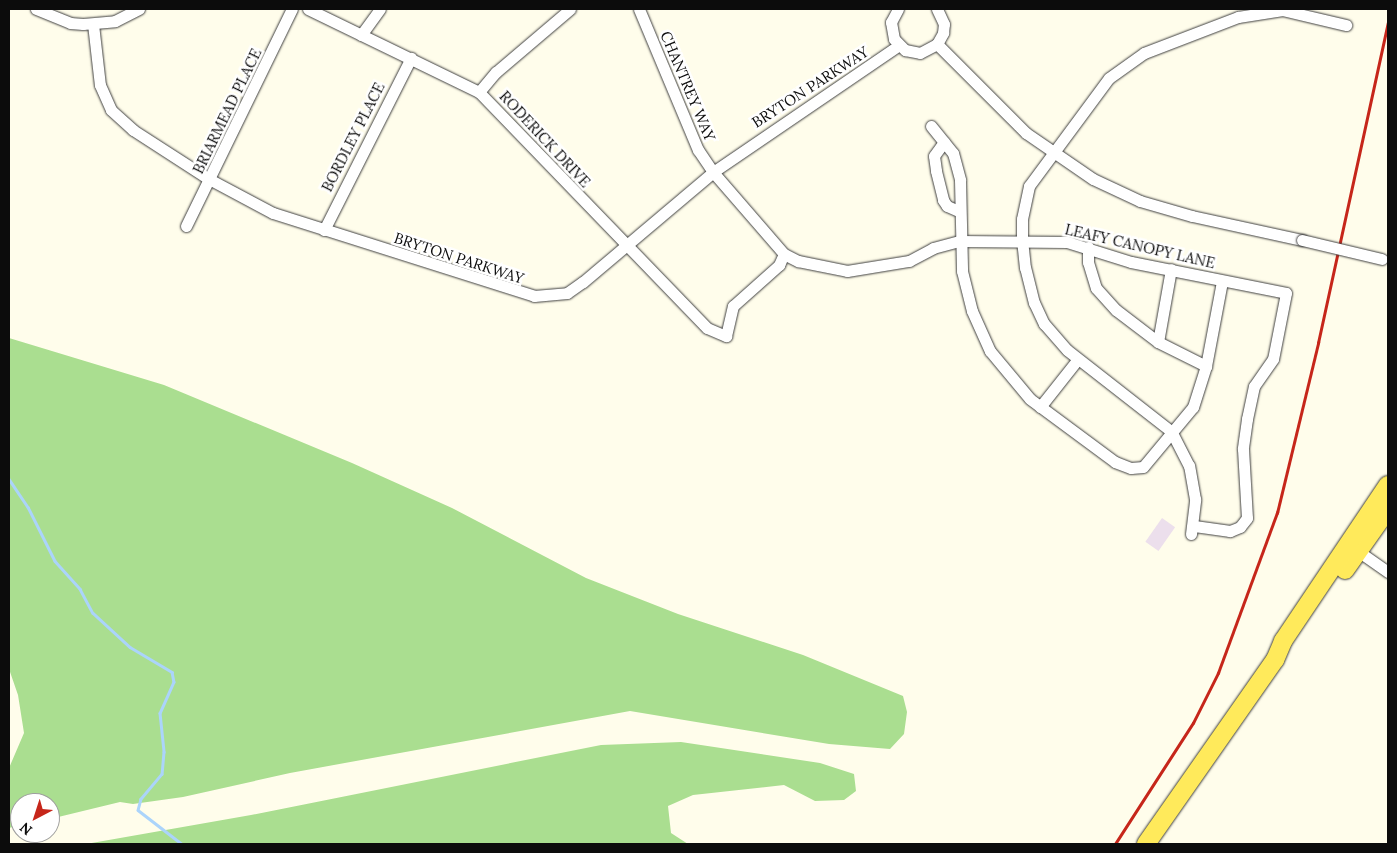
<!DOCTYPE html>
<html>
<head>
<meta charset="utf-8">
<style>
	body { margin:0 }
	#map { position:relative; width:1397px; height:853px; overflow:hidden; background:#fffdeb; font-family:Lora,serif }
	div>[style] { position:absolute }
	.industrial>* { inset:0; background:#ecdfec; transform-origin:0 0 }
	.forest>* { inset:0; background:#aade90 }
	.stream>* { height:2.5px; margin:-1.25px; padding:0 1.25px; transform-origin:1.25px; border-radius:1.25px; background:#abd4fb }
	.roads { filter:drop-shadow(0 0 1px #3f3f3f) drop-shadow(0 0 1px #3f3f3f) }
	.minor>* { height:11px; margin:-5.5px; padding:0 5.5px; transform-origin:5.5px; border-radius:5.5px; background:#fff }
	.primary>* { height:18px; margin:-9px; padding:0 9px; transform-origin:9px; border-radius:9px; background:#ffea5b }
	.rail>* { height:2.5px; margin:-1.25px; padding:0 1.25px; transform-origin:1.25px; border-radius:1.25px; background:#c6261a }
	.bridges { filter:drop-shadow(0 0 1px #3f3f3f) drop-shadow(0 0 1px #3f3f3f) }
	.minor-bridge>* { height:11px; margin:-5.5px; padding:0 5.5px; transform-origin:5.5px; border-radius:5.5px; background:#fff }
	span { translate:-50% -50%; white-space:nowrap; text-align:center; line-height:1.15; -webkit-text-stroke:5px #fff; paint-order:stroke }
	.street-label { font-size:15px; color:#0c0c0c }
	.frame { position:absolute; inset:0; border:10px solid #0c0c0c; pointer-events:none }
	.north { position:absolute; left:10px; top:793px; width:50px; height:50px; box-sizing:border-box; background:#fff; border:1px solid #9e9e9e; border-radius:50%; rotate:220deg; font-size:14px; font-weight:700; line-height:20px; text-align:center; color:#0c0c0c }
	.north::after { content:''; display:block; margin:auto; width:18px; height:22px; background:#c6261a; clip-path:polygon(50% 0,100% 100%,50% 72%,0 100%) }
</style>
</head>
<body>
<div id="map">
	<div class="industrial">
		<i style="left:1162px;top:518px;width:16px;height:29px;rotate:35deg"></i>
	</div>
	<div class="forest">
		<i style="clip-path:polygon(9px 338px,164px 385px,352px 463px,452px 508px,586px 578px,678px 614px,803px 655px,903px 696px,907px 712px,904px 734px,890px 749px,829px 744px,630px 711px,290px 773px,183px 797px,133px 804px,120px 802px,50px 819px,50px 803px,20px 803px,20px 825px,9px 828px,9px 768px,24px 733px,18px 695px,9px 669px)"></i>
		<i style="clip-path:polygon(681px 742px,820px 763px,854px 774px,856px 791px,844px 800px,815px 801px,784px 785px,693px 795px,668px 806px,671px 833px,688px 844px,86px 844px,251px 815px,601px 745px)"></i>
	</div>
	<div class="stream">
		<i style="left:9px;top:479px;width:34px;rotate:56deg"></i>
		<i style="left:28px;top:507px;width:60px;rotate:63.4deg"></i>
		<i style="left:55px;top:561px;width:38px;rotate:48deg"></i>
		<i style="left:80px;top:589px;width:27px;rotate:62deg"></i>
		<i style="left:93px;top:613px;width:50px;rotate:42.6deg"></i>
		<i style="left:130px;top:647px;width:49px;rotate:30.8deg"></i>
		<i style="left:172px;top:672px;width:10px;rotate:79deg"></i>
		<i style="left:174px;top:682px;width:34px;rotate:114deg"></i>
		<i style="left:160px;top:713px;width:39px;rotate:84deg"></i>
		<i style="left:164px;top:752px;width:22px;rotate:95deg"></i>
		<i style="left:162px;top:774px;width:33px;rotate:130deg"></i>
		<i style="left:141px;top:799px;width:11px;rotate:105deg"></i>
		<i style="left:138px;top:810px;width:56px;rotate:37.7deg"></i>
	</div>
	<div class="roads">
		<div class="minor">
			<i style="left:36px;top:9px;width:37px;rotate:22deg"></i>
			<i style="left:70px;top:23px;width:13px;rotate:4deg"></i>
			<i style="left:83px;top:24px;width:32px;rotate:-5deg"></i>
			<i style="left:115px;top:21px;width:27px;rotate:-27deg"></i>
			<i style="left:308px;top:9px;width:190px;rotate:25.9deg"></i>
			<i style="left:479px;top:92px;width:328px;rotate:46deg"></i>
			<i style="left:707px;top:328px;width:21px;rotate:23deg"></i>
			<i style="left:726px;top:336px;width:31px;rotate:-77deg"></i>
			<i style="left:733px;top:306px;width:62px;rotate:-41.7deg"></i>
			<i style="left:779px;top:265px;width:12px;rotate:-66deg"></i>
			<i style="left:784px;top:254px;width:108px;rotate:-130.9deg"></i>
			<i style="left:713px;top:172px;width:27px;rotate:-124deg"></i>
			<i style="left:698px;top:150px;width:153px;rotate:-112.7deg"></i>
			<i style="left:898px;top:9px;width:15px;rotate:118deg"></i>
			<i style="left:891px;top:22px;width:17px;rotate:80deg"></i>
			<i style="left:894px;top:39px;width:16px;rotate:45deg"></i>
			<i style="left:905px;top:50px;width:15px;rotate:11deg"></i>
			<i style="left:920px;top:53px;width:19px;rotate:-28deg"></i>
			<i style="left:937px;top:44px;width:13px;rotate:-61deg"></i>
			<i style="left:943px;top:33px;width:9px;rotate:-84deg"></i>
			<i style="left:944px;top:24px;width:17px;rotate:-115deg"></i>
			<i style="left:93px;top:24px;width:61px;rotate:83.5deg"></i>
			<i style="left:100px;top:85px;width:27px;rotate:66deg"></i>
			<i style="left:111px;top:110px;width:30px;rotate:42deg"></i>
			<i style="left:133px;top:130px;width:90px;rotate:32.8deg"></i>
			<i style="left:209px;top:179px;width:72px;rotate:28deg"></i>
			<i style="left:273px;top:213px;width:274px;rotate:17.6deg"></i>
			<i style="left:534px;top:296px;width:33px;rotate:-5deg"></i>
			<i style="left:567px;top:293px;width:19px;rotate:-35deg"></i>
			<i style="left:583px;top:282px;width:170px;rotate:-40.2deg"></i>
			<i style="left:713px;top:172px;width:225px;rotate:-34.3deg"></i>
			<i style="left:361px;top:35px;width:32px;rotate:-54deg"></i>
			<i style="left:937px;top:44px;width:126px;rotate:45deg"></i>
			<i style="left:1026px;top:133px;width:81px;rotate:34.5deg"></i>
			<i style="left:1093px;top:179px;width:52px;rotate:25.1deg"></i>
			<i style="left:1140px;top:201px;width:54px;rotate:16.1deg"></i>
			<i style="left:1192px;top:216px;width:113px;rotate:12.3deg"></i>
			<i style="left:479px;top:92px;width:26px;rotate:-50deg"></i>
			<i style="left:496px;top:72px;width:97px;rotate:-40.4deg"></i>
			<i style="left:931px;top:126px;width:35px;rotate:51deg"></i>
			<i style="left:953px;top:153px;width:28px;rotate:75deg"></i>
			<i style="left:960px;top:180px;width:91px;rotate:88.7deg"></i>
			<i style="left:962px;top:271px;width:41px;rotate:76deg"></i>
			<i style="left:972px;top:311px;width:44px;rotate:65.8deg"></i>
			<i style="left:990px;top:351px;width:62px;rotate:50.2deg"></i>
			<i style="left:1030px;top:399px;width:106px;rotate:36.5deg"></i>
			<i style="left:1115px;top:462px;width:17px;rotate:21deg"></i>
			<i style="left:1131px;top:468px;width:12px;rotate:-5deg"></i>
			<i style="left:1143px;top:467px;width:78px;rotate:-50.2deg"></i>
			<i style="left:1193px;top:407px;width:43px;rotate:-72.4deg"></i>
			<i style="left:1206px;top:366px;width:86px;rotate:-79.3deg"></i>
			<i style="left:944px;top:142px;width:17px;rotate:126deg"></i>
			<i style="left:934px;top:156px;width:15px;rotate:82deg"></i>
			<i style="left:936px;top:171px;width:30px;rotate:76deg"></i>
			<i style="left:943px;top:200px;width:7px;rotate:56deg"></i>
			<i style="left:947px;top:206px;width:13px;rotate:23deg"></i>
			<i style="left:186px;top:226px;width:242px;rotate:-64deg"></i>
			<i style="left:324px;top:230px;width:193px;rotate:-63.2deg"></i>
			<i style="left:1088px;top:247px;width:15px;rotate:90deg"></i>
			<i style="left:1088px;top:262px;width:27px;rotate:73deg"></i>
			<i style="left:1096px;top:288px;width:30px;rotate:48deg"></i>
			<i style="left:1116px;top:310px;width:53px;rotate:37.3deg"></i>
			<i style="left:1158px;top:342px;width:54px;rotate:26.6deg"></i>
			<i style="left:784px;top:254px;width:16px;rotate:27deg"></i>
			<i style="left:798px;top:261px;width:50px;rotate:11.5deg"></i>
			<i style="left:847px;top:271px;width:63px;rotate:-9.2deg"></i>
			<i style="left:909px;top:261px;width:27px;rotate:-28deg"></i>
			<i style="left:933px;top:248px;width:27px;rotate:-15deg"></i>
			<i style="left:959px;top:241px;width:108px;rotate:0.5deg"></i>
			<i style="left:1067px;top:242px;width:67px;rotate:17.4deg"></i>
			<i style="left:1131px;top:262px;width:158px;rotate:11.3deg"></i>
			<i style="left:1286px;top:293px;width:67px;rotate:101.1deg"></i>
			<i style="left:1273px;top:359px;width:33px;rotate:125deg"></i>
			<i style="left:1254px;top:386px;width:34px;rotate:102deg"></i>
			<i style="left:1247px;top:419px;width:30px;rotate:98deg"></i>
			<i style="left:1243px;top:449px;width:69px;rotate:86.7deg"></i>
			<i style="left:1247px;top:518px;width:11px;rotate:128deg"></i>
			<i style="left:1240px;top:527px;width:11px;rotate:158deg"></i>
			<i style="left:1230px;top:531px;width:36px;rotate:-172deg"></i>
			<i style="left:1158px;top:342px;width:74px;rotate:-79.9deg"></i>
			<i style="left:1040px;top:407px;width:61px;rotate:-51.6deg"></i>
			<i style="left:1191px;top:534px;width:35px;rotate:-83deg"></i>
			<i style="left:1195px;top:499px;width:34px;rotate:-100deg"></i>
			<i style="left:1189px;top:466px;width:38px;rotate:-117deg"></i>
			<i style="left:1172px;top:432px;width:133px;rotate:-142deg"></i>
			<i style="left:1067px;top:350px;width:35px;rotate:-131deg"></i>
			<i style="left:1044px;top:324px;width:23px;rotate:-115deg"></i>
			<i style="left:1034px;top:303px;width:36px;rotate:-104deg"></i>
			<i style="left:1025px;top:268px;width:28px;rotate:-96deg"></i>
			<i style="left:1022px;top:240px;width:21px;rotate:-90deg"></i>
			<i style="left:1022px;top:219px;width:34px;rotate:-78deg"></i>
			<i style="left:1029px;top:186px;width:134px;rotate:-53.5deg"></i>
			<i style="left:1109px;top:78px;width:43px;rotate:-35.5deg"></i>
			<i style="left:1144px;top:53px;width:101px;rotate:-21deg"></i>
			<i style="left:1238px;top:17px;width:45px;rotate:-9deg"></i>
			<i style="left:1282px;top:10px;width:66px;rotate:13.2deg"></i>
			<i style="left:1358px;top:551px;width:37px;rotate:35deg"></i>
		</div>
		<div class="primary">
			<i style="left:1345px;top:570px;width:75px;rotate:-54.8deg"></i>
			<i style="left:1146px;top:844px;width:225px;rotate:-55deg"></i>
			<i style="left:1275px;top:660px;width:21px;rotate:-67deg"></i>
			<i style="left:1283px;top:641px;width:188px;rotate:-56.1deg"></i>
		</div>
	</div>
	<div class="rail">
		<i style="left:1115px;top:844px;width:144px;rotate:-57.2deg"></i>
		<i style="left:1193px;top:723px;width:56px;rotate:-63.4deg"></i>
		<i style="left:1218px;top:673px;width:171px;rotate:-69.8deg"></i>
		<i style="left:1277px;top:513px;width:175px;rotate:-76.4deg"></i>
		<i style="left:1318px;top:343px;width:329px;rotate:-77.7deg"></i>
	</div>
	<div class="bridges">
		<div class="minor-bridge">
			<i style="left:1302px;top:240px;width:82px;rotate:13.4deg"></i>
		</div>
	</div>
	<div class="street-label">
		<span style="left:688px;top:86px;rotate:67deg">CHANTREY WAY</span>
		<span style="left:810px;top:87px;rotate:-33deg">BRYTON PARKWAY</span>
		<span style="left:227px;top:111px;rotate:-64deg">BRIARMEAD PLACE</span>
		<span style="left:353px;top:137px;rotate:-63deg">BORDLEY PLACE</span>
		<span style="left:545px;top:139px;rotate:47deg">RODERICK DRIVE</span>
		<span style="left:1140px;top:246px;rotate:13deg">LEAFY CANOPY LANE</span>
		<span style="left:459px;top:258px;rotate:18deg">BRYTON PARKWAY</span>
	</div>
	<div class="frame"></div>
	<div class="north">N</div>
</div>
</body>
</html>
